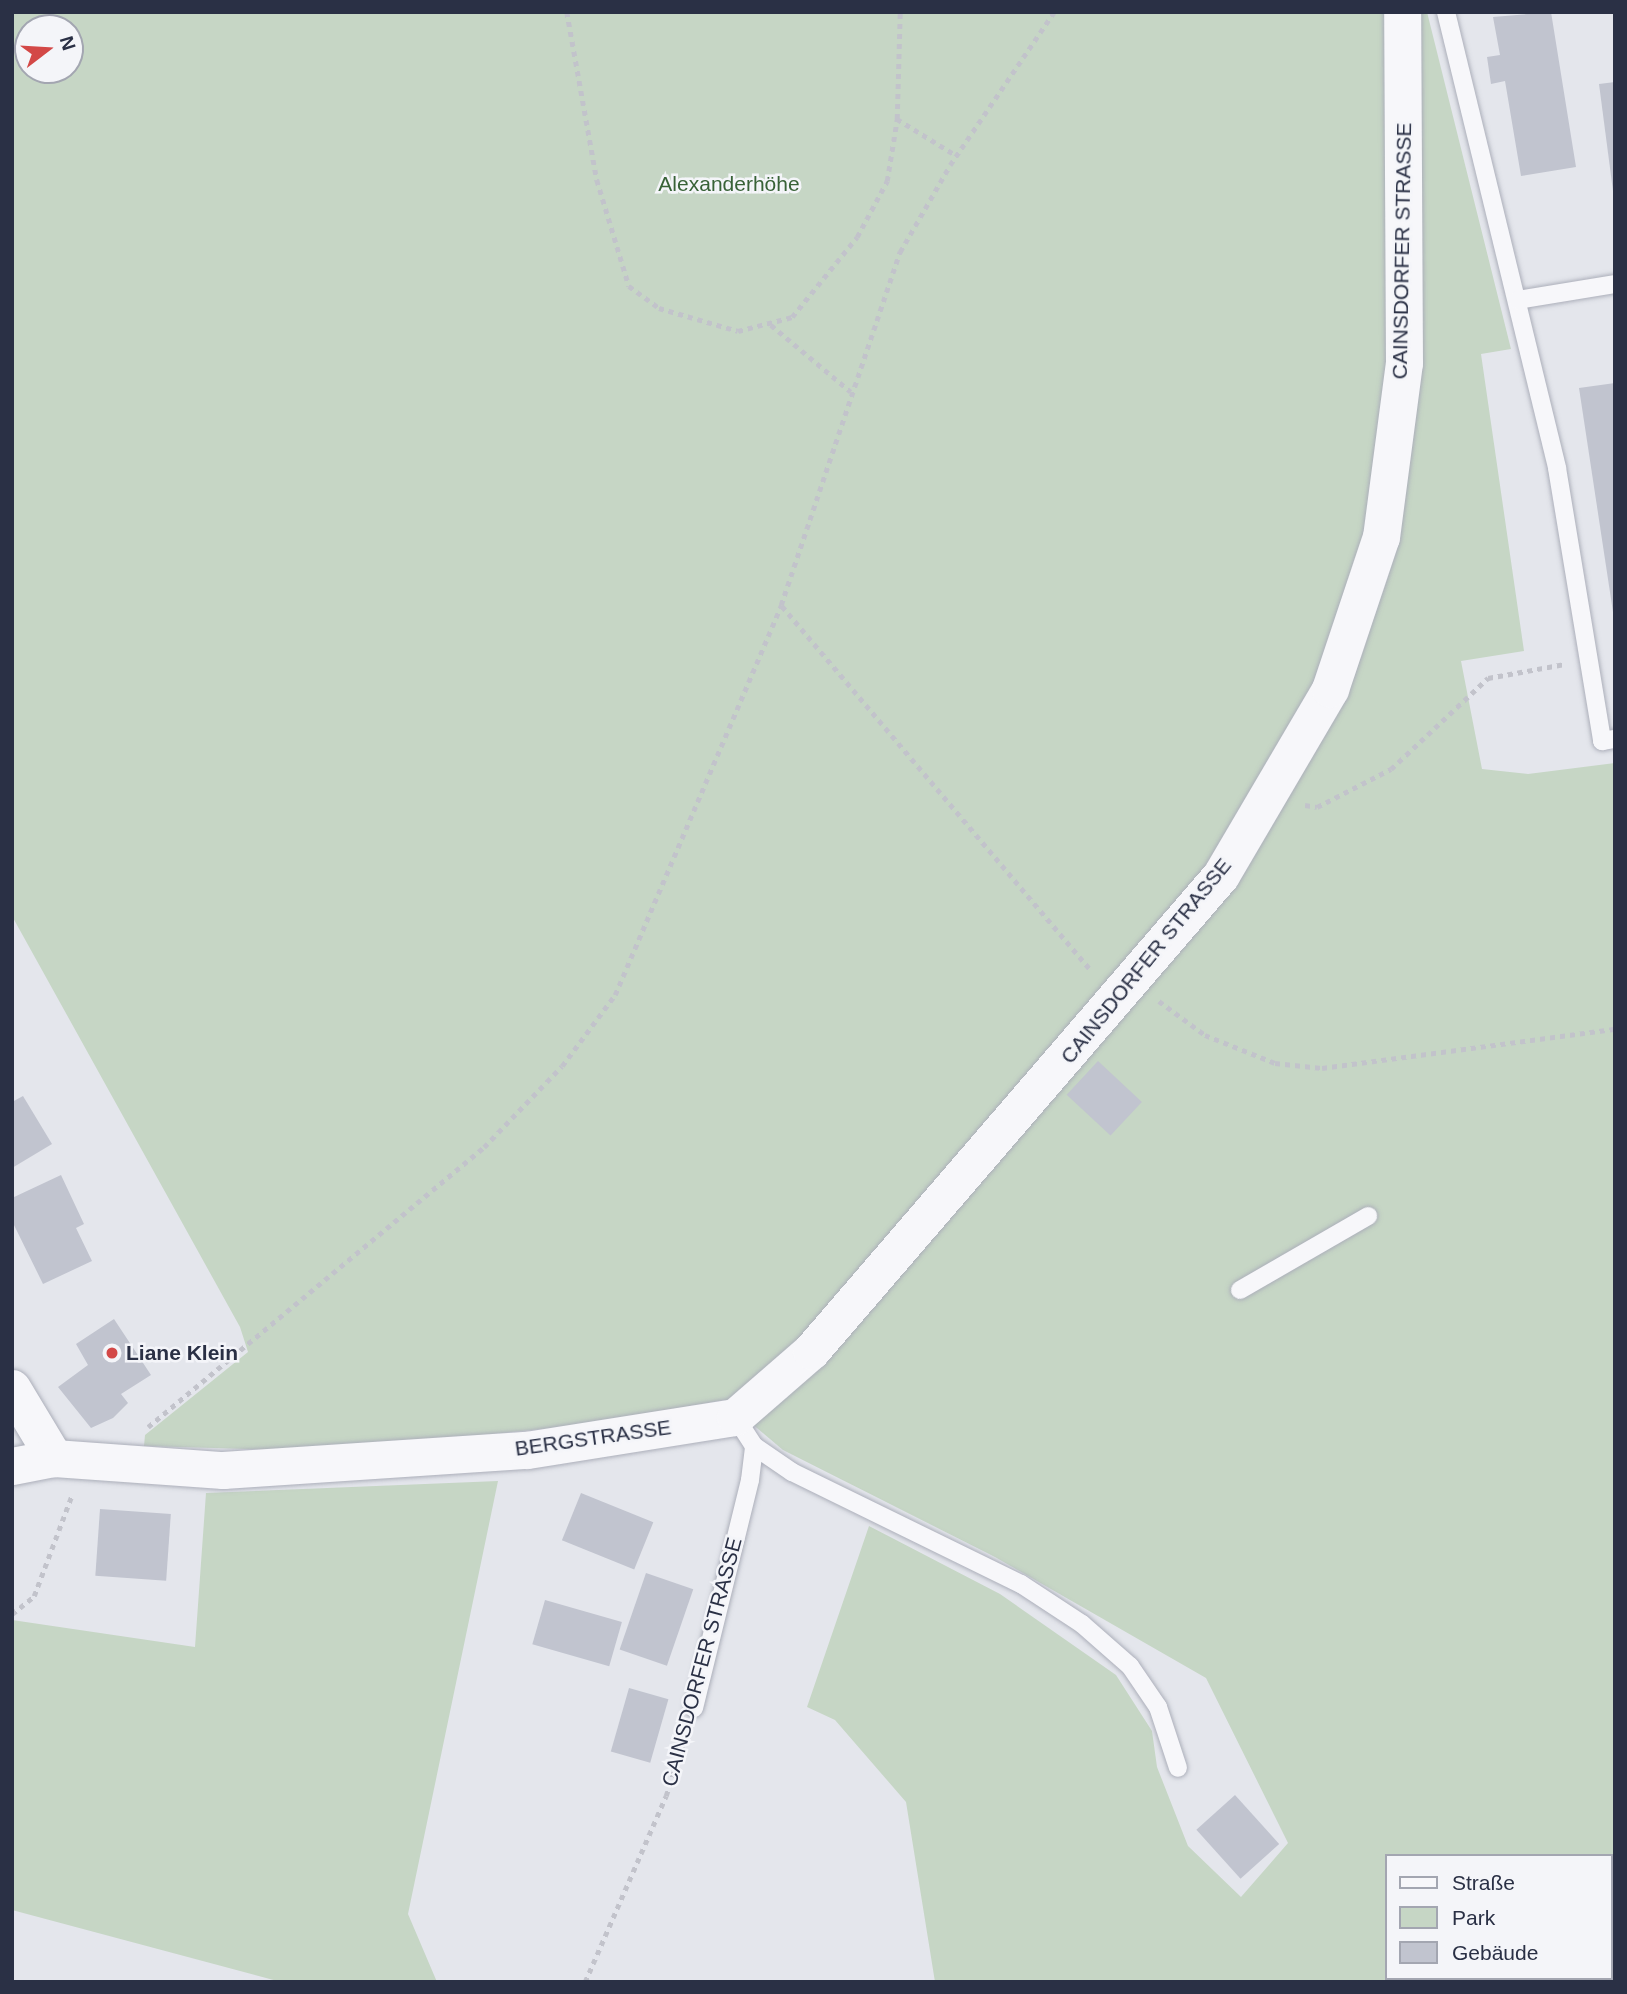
<!DOCTYPE html>
<html>
<head>
<meta charset="utf-8">
<style>
	body { margin:0 }
	#map { position:relative; width:1627px; height:1994px; overflow:hidden; background:#e4e6ec; font-family:Helvetica,sans-serif }
	div>[style] { position:absolute }
	.green>* { inset:0; background:#c6d6c5 }
	.building>* { inset:0; background:#c1c4cf; transform-origin:0 0 }
	.path>* { height:4.5px; margin-top:-2.25px; transform-origin:0; background:repeating-linear-gradient(90deg,#c2c3cb 0 5px,transparent 0 10px) }
	.roads { filter:drop-shadow(0 0 2px #acafba) drop-shadow(0 0 2px #acafba) }
	.service>* { height:18px; margin:-9px; padding:0 9px; transform-origin:9px; border-radius:9px; background:#f7f7fa }
	.minor>* { height:37px; margin:-18.5px; padding:0 18.5px; transform-origin:18.5px; border-radius:18.5px; background:#f7f7fa }
	.dots>* { width:19px; height:19px; translate:-50% -50%; box-sizing:border-box; border:4px solid #f4f5f9; border-radius:50% }
	span { translate:-50% -50%; white-space:nowrap; text-align:center; line-height:1.15; -webkit-text-stroke:5px #f4f5f9; paint-order:stroke }
	.park-label { font-size:21px; color:#386237 }
	.street-label { font-size:21px; color:#2a3045 }
	.poi-label { font-size:21px; color:#2a3045; font-weight:700 }
	.left { translate:0 -50%; text-align:left }
	.frame { position:absolute; inset:0; border:14px solid #2a3045; pointer-events:none }
	.legend { position:absolute; left:1385px; top:1854px; width:228px; height:126px; box-sizing:border-box; background:#f4f5f9; border:2px solid #a3a6b1; margin:0; padding:9px 12px; list-style:none; font-size:21px; color:#2a3045 }
	.legend li { display:flex; align-items:center; gap:14px; height:35px }
	.legend b { width:35px; border:2px solid #a3a6b1 }
	.north { position:absolute; left:14px; top:14px; width:70px; height:70px; box-sizing:border-box; background:#f4f5f9; border:2px solid #a3a6b1; border-radius:50%; rotate:73deg; font-size:19px; font-weight:700; line-height:28px; text-align:center; color:#2a3045 }
	.north::after { content:''; display:block; margin:auto; width:24px; height:32px; background:#d34847; clip-path:polygon(50% 0,100% 100%,50% 72%,0 100%) }
</style>
</head>
<body>
<div id="map">
	<div class="green">
		<i style="clip-path:polygon(evenodd,12px 12px,1427px 12px,1511px 349px,1481px 354px,1524px 651px,1461px 661px,1482px 769px,1528px 774px,1615px 763px,1615px 1982px,935px 1982px,906px 1802px,835px 1720px,807px 1707px,869px 1526px,1000px 1594px,1116px 1675px,1152px 1731px,1157px 1767px,1188px 1846px,1241px 1897px,1288px 1843px,1206px 1678px,995px 1557px,783px 1450px,724px 1400px,583px 1425px,318px 1451px,144px 1446px,145px 1435px,248px 1352px,240px 1327px,12px 916px,12px 12px,28px 28px,70px 28px,70px 70px,28px 70px,28px 28px,12px 12px,1387px 1856px,1611px 1856px,1611px 1978px,1387px 1978px,1387px 1856px)"></i>
		<i style="clip-path:polygon(498px 1481px,408px 1914px,437px 1982px,281px 1982px,12px 1910px,12px 1620px,195px 1647px,206px 1493px)"></i>
	</div>
	<div class="building">
		<i style="clip-path:polygon(1551px 12px,1576px 167px,1521px 176px,1505px 81px,1491px 84px,1487px 57px,1500px 55px,1493px 17px)"></i>
		<i style="clip-path:polygon(1615px 82px,1615px 191px,1613px 191px,1599px 84px)"></i>
		<i style="clip-path:polygon(1615px 383px,1615px 612px,1613px 612px,1579px 388px)"></i>
		<i style="left:1098px;top:1061px;width:60px;height:46px;rotate:43deg"></i>
		<i style="clip-path:polygon(23px 1096px,52px 1144px,12px 1168px,12px 1102px)"></i>
		<i style="clip-path:polygon(61px 1175px,84px 1224px,76px 1228px,92px 1261px,43px 1284px,12px 1221px,12px 1198px)"></i>
		<i style="clip-path:polygon(114px 1319px,151px 1375px,121px 1394px,128px 1403px,113px 1418px,91px 1428px,58px 1387px,88px 1365px,76px 1344px)"></i>
		<i style="left:581px;top:1493px;width:78px;height:51px;rotate:22deg"></i>
		<i style="left:100px;top:1509px;width:71px;height:67px;rotate:4deg"></i>
		<i style="left:646px;top:1573px;width:50px;height:81px;rotate:19deg"></i>
		<i style="left:545px;top:1600px;width:80px;height:46px;rotate:16deg"></i>
		<i style="left:629px;top:1688px;width:41px;height:66px;rotate:16deg"></i>
		<i style="left:1235px;top:1795px;width:66px;height:52px;rotate:48deg"></i>
	</div>
	<div class="path">
		<i style="left:567px;top:12px;width:171px;rotate:79.9deg"></i>
		<i style="left:597px;top:180px;width:111px;rotate:73.2deg"></i>
		<i style="left:629px;top:286px;width:37px;rotate:36deg"></i>
		<i style="left:659px;top:308px;width:82px;rotate:16.2deg"></i>
		<i style="left:738px;top:331px;width:56px;rotate:-14.5deg"></i>
		<i style="left:792px;top:317px;width:103px;rotate:-50.9deg"></i>
		<i style="left:857px;top:237px;width:64px;rotate:-61.8deg"></i>
		<i style="left:887px;top:181px;width:63px;rotate:-80.8deg"></i>
		<i style="left:897px;top:119px;width:107px;rotate:-88.4deg"></i>
		<i style="left:897px;top:119px;width:70px;rotate:31.7deg"></i>
		<i style="left:771px;top:325px;width:104px;rotate:39.9deg"></i>
		<i style="left:782px;top:606px;width:477px;rotate:49.7deg"></i>
		<i style="left:1305px;top:805px;width:12px;rotate:9deg"></i>
		<i style="left:1317px;top:807px;width:83px;rotate:-27.2deg"></i>
		<i style="left:1391px;top:769px;width:133px;rotate:-43.2deg"></i>
		<i style="left:1488px;top:678px;width:78px;rotate:-10.3deg"></i>
		<i style="left:1159px;top:1001px;width:57px;rotate:36.5deg"></i>
		<i style="left:1205px;top:1035px;width:75px;rotate:21.8deg"></i>
		<i style="left:1275px;top:1063px;width:47px;rotate:6.1deg"></i>
		<i style="left:1322px;top:1068px;width:296px;rotate:-7.6deg"></i>
		<i style="left:148px;top:1427px;width:437px;rotate:-39.8deg"></i>
		<i style="left:484px;top:1147px;width:112px;rotate:-46.1deg"></i>
		<i style="left:562px;top:1066px;width:89px;rotate:-53.3deg"></i>
		<i style="left:615px;top:995px;width:424px;rotate:-66.9deg"></i>
		<i style="left:781px;top:605px;width:373px;rotate:-71.4deg"></i>
		<i style="left:900px;top:252px;width:100px;rotate:-60.1deg"></i>
		<i style="left:950px;top:165px;width:185px;rotate:-55.8deg"></i>
		<i style="left:12px;top:1614px;width:28px;rotate:-39deg"></i>
		<i style="left:34px;top:1596px;width:108px;rotate:-69.4deg"></i>
		<i style="left:585px;top:1982px;width:203px;rotate:-66.5deg"></i>
		<i style="left:666px;top:1796px;width:66px;rotate:-72.4deg"></i>
	</div>
	<div class="roads">
		<div class="service">
			<i style="left:1446px;top:12px;width:469px;rotate:76.3deg"></i>
			<i style="left:1557px;top:468px;width:277px;rotate:80.6deg"></i>
			<i style="left:1602px;top:741px;width:13px;rotate:-9deg"></i>
			<i style="left:1518px;top:300px;width:98px;rotate:-9.4deg"></i>
			<i style="left:1240px;top:1290px;width:148px;rotate:-30deg"></i>
			<i style="left:754px;top:1446px;width:46px;rotate:34.4deg"></i>
			<i style="left:792px;top:1472px;width:255px;rotate:26.1deg"></i>
			<i style="left:1021px;top:1584px;width:73px;rotate:33.3deg"></i>
			<i style="left:1082px;top:1624px;width:64px;rotate:41.2deg"></i>
			<i style="left:1130px;top:1666px;width:50px;rotate:55.7deg"></i>
			<i style="left:1158px;top:1707px;width:64px;rotate:71.8deg"></i>
			<i style="left:694px;top:1708px;width:235px;rotate:-76.2deg"></i>
			<i style="left:750px;top:1480px;width:34px;rotate:-83deg"></i>
			<i style="left:754px;top:1446px;width:35px;rotate:-123deg"></i>
		</div>
		<div class="minor">
			<i style="left:12px;top:1388px;width:82px;rotate:59deg"></i>
			<i style="left:12px;top:1466px;width:43px;rotate:-10.8deg"></i>
			<i style="left:54px;top:1458px;width:169px;rotate:4.1deg"></i>
			<i style="left:223px;top:1470px;width:305px;rotate:-3.8deg"></i>
			<i style="left:527px;top:1450px;width:211px;rotate:-9deg"></i>
			<i style="left:735px;top:1417px;width:101px;rotate:-41deg"></i>
			<i style="left:811px;top:1351px;width:628px;rotate:-49.26deg"></i>
			<i style="left:1221px;top:875px;width:216px;rotate:-59.6deg"></i>
			<i style="left:1330px;top:689px;width:160px;rotate:-71.5deg"></i>
			<i style="left:1381px;top:537px;width:176px;rotate:-82.5deg"></i>
			<i style="left:1404px;top:363px;width:351px;rotate:-90.3deg"></i>
		</div>
	</div>
	<div class="dots">
		<i style="left:112px;top:1353px;background:#d34847"></i>
	</div>
	<div class="park-label">
		<span style="left:729px;top:184px">Alexanderhöhe</span>
	</div>
	<div class="street-label">
		<span style="left:1402px;top:251px;rotate:-89deg">CAINSDORFER STRASSE</span>
		<span style="left:1146px;top:961px;rotate:-51deg">CAINSDORFER STRASSE</span>
		<span style="left:593px;top:1438px;rotate:-8deg">BERGSTRASSE</span>
		<span style="left:702px;top:1662px;rotate:-75deg">CAINSDORFER STRASSE</span>
	</div>
	<div class="poi-label">
		<span class="left" style="left:126px;top:1353px">Liane Klein</span>
	</div>
	<div class="frame"></div>
	<ul class="legend">
	<li><b style="height:9px;background:#f7f7fa"></b>Straße</li>
	<li><b style="height:19px;background:#c6d6c5"></b>Park</li>
	<li><b style="height:19px;background:#c1c4cf"></b>Gebäude</li>
	</ul>
	<div class="north">N</div>
</div>
</body>
</html>
